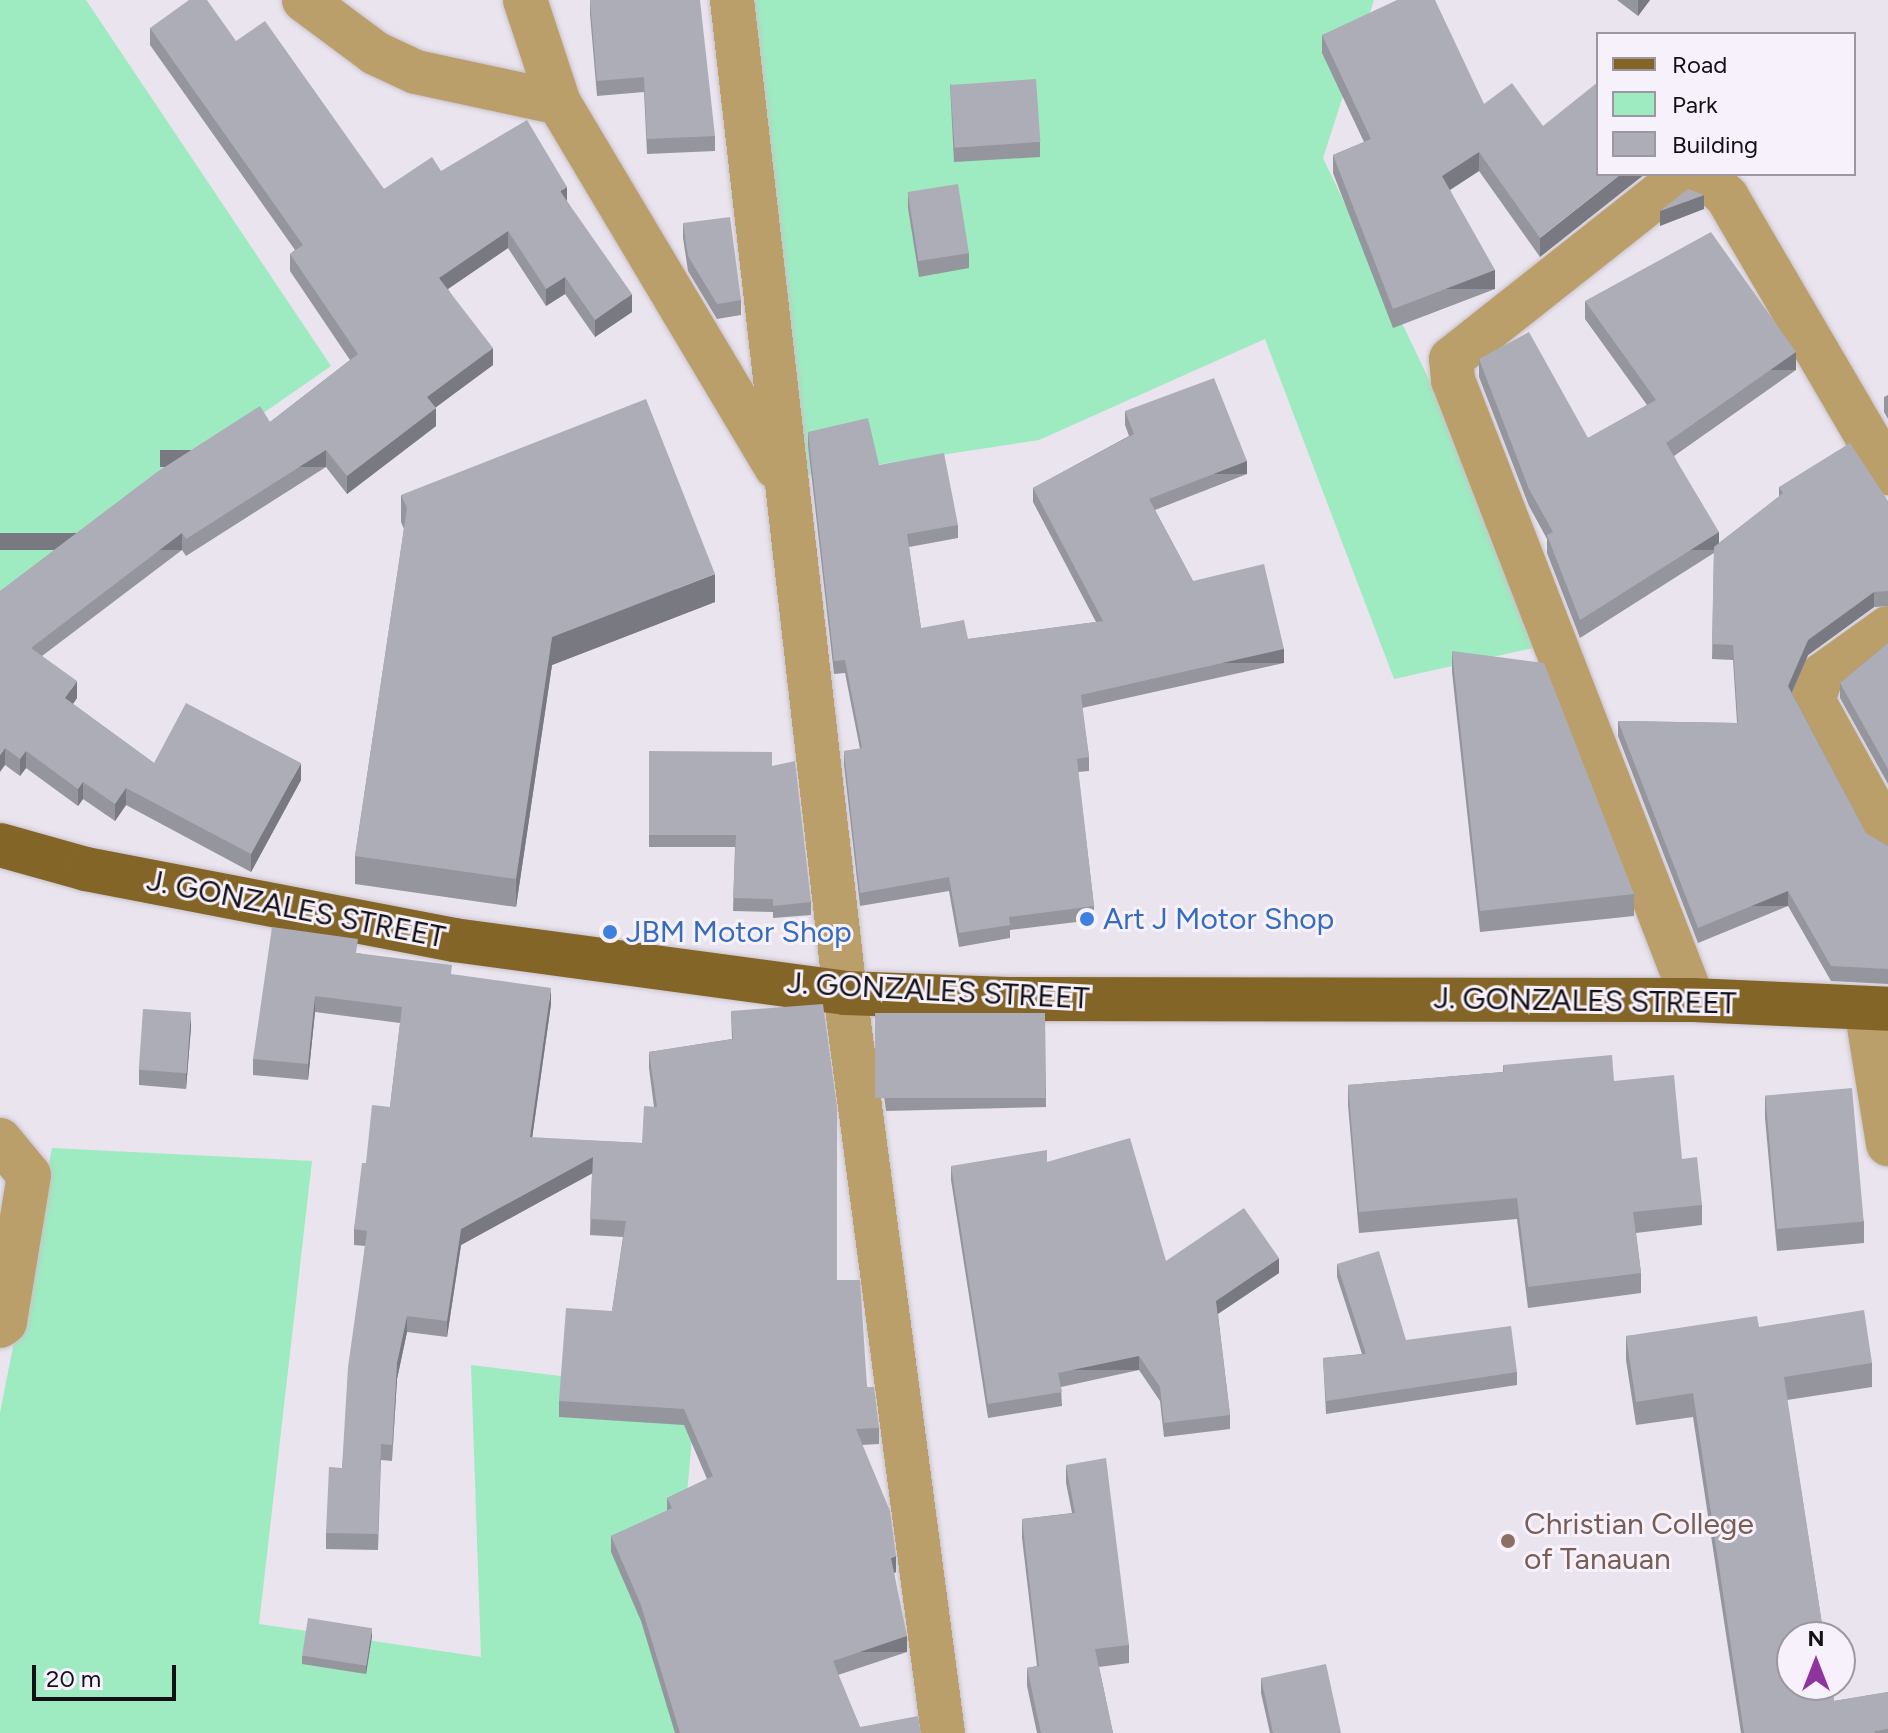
<!DOCTYPE html>
<html>
<head>
<meta charset="utf-8">
<style>
	body { margin:0 }
	#map { position:relative; width:1888px; height:1733px; overflow:hidden; background:#eae4ee; font-family:Figtree,sans-serif }
	div>[style] { position:absolute }
	.green>* { inset:0; background:#9eeac1 }
	.roads { filter:drop-shadow(0 0 2px #c8c2cb) drop-shadow(0 0 2px #c8c2cb) }
	.minor>* { height:44px; margin:-22px; padding:0 22px; transform-origin:22px; border-radius:22px; background:#bb9f6a }
	.major>* { height:44px; margin:-22px; padding:0 22px; transform-origin:22px; border-radius:22px; background:#846528 }
	.wall>* { inset:0; background:#95959e }
	.shaded-wall>* { inset:0; background:#797981; transform-origin:0 0 }
	.building>* { inset:0; background:#adadb8; transform-origin:0 0 }
	.dots>* { width:22px; height:22px; translate:-50% -50%; box-sizing:border-box; border:4px solid #f7f1fc; border-radius:50% }
	span { translate:-50% -50%; white-space:nowrap; text-align:center; line-height:1.15; -webkit-text-stroke:6px #f7f1fc; paint-order:stroke }
	.street-label { font-size:30px; color:#131115 }
	.shop-label { font-size:30px; color:#366cbe }
	.left { translate:0 -50%; text-align:left }
	.education-label { font-size:30px; color:#785e54 }
	.legend { position:absolute; left:1596px; top:32px; width:260px; height:144px; box-sizing:border-box; background:#f7f1fc; border:2px solid #9c97a0; margin:0; padding:10px 14px; list-style:none; font-size:24px; color:#131115 }
	.legend li { display:flex; align-items:center; gap:16px; height:40px }
	.legend b { width:40px; border:2px solid #9c97a0 }
	.north { position:absolute; left:1776px; top:1621px; width:80px; height:80px; box-sizing:border-box; background:#f7f1fc; border:2px solid #9c97a0; border-radius:50%; rotate:0deg; font-size:22px; font-weight:700; line-height:32px; text-align:center; color:#131115 }
	.north::after { content:''; display:block; margin:auto; width:28px; height:36px; background:#8f349f; clip-path:polygon(50% 0,100% 100%,50% 72%,0 100%) }
	.scale { position:absolute; left:32px; top:1665px; width:144px; height:36px; box-sizing:border-box; border:4px solid #131115; border-top:0; padding-left:10px; font-size:24px; line-height:28px; white-space:nowrap; color:#131115; -webkit-text-stroke:6px #f7f1fc; paint-order:stroke }
</style>
</head>
<body>
<div id="map">
	<div class="green">
		<i style="clip-path:polygon(0 0,86px 0,331px 366px,0 596px)"></i>
		<i style="clip-path:polygon(732px 0,1374px 0,1323px 158px,1555px 643px,1394px 679px,1265px 339px,1039px 440px,783px 479px)"></i>
		<i style="clip-path:polygon(52px 1148px,312px 1161px,259px 1624px,481px 1657px,471px 1365px,696px 1393px,673px 1651px,739px 1733px,0 1733px,0 1413px)"></i>
	</div>
	<div class="roads">
		<div class="minor">
			<i style="left:304px;top:0;width:89px;rotate:36.7deg"></i>
			<i style="left:375px;top:53px;width:45px;rotate:24.9deg"></i>
			<i style="left:416px;top:72px;width:146px;rotate:12.2deg"></i>
			<i style="left:525px;top:0;width:108px;rotate:71.7deg"></i>
			<i style="left:559px;top:103px;width:424px;rotate:59.2deg"></i>
			<i style="left:732px;top:0;width:999px;rotate:83.51deg"></i>
			<i style="left:845px;top:993px;width:746px;rotate:82.46deg"></i>
			<i style="left:1888px;top:628px;width:81px;rotate:144.5deg"></i>
			<i style="left:1822px;top:675px;width:27px;rotate:110deg"></i>
			<i style="left:1813px;top:700px;width:155px;rotate:61.1deg"></i>
			<i style="left:1693px;top:1000px;width:665px;rotate:-111.16deg"></i>
			<i style="left:1453px;top:380px;width:21px;rotate:-95deg"></i>
			<i style="left:1451px;top:359px;width:289px;rotate:-38.3deg"></i>
			<i style="left:1678px;top:180px;width:26px;rotate:-9deg"></i>
			<i style="left:1704px;top:176px;width:31px;rotate:42deg"></i>
			<i style="left:1727px;top:197px;width:320px;rotate:59.7deg"></i>
			<i style="left:1866px;top:1008px;width:138px;rotate:80.8deg"></i>
			<i style="left:0;top:1140px;width:45px;rotate:50.4deg"></i>
			<i style="left:29px;top:1175px;width:149px;rotate:99.3deg"></i>
			<i style="left:5px;top:1322px;width:6px;rotate:141deg"></i>
		</div>
		<div class="major">
			<i style="left:0;top:845px;width:89px;rotate:15.6deg"></i>
			<i style="left:86px;top:869px;width:375px;rotate:10.9deg"></i>
			<i style="left:454px;top:940px;width:395px;rotate:7.7deg"></i>
			<i style="left:845px;top:993px;width:163px;rotate:2.1deg"></i>
			<i style="left:1008px;top:999px;width:685px;rotate:0.08deg"></i>
			<i style="left:1693px;top:1000px;width:195px;rotate:2.6deg"></i>
		</div>
	</div>
	<div class="wall">
		<i style="clip-path:polygon(590px 0,715px 136px,715px 151px,647px 154px,644px 92px,597px 96px,590px 14px)"></i>
		<i style="clip-path:polygon(1617px 0,1650px 0,1638px 16px)"></i>
		<i style="clip-path:polygon(150px 28px,236px 41px,384px 189px,441px 171px,567px 201px,632px 312px,595px 337px,565px 294px,546px 306px,508px 248px,448px 289px,493px 365px,435px 407px,436px 426px,347px 494px,326px 467px,186px 556px,182px 550px,42px 656px,77px 698px,73px 704px,154px 763px,301px 780px,251px 872px,126px 805px,115px 821px,83px 799px,78px 806px,26px 768px,20px 776px,5px 765px,0 591px,270px 422px,350px 360px,290px 271px,290px 254px,295px 250px,150px 45px)"></i>
		<i style="clip-path:polygon(1322px 35px,1484px 104px,1543px 126px,1540px 257px,1479px 171px,1450px 190px,1495px 289px,1393px 328px,1333px 173px,1333px 155px,1364px 142px,1322px 53px)"></i>
		<i style="clip-path:polygon(950px 84px,1040px 142px,1040px 157px,954px 162px)"></i>
		<i style="clip-path:polygon(908px 193px,969px 253px,969px 268px,919px 277px,908px 208px)"></i>
		<i style="clip-path:polygon(683px 223px,741px 300px,741px 315px,717px 319px,688px 271px,683px 238px)"></i>
		<i style="clip-path:polygon(1585px 301px,1796px 370px,1674px 456px,1719px 543px,1779px 497px,1779px 487px,1888px 501px,1888px 606px,1874px 607px,1808px 655px,1792px 693px,1866px 833px,1888px 846px,1888px 984px,1831px 981px,1788px 906px,1698px 943px,1618px 736px,1618px 721px,1737px 723px,1733px 660px,1712px 659px,1714px 553px,1580px 638px,1547px 553px,1547px 539px,1529px 506px,1479px 377px,1479px 359px,1588px 438px,1647px 405px,1585px 319px)"></i>
		<i style="clip-path:polygon(1888px 395px,1888px 419px,1884px 412px,1884px 397px)"></i>
		<i style="clip-path:polygon(1125px 411px,1247px 474px,1155px 510px,1193px 581px,1284px 663px,1082px 708px,1089px 757px,1089px 771px,1078px 772px,1094px 906px,1094px 920px,1010px 930px,1010px 938px,959px 947px,949px 891px,860px 906px,844px 765px,844px 751px,860px 749px,845px 673px,834px 674px,808px 445px,808px 432px,879px 465px,958px 525px,958px 538px,909px 547px,921px 628px,968px 639px,1096px 622px,1033px 502px,1033px 488px,1129px 436px,1125px 425px)"></i>
		<i style="clip-path:polygon(401px 495px,715px 602px,552px 665px,516px 907px,355px 884px,355px 856px,404px 529px,401px 522px)"></i>
		<i style="clip-path:polygon(1888px 643px,1888px 784px,1840px 698px,1840px 683px)"></i>
		<i style="clip-path:polygon(1452px 651px,1634px 894px,1634px 916px,1480px 932px,1452px 672px)"></i>
		<i style="clip-path:polygon(649px 751px,772px 766px,811px 902px,811px 915px,773px 918px,773px 912px,733px 911px,735px 847px,649px 847px)"></i>
		<i style="clip-path:polygon(358px 953px,452px 975px,551px 1004px,532px 1138px,642px 1143px,654px 1107px,649px 1068px,649px 1052px,732px 1039px,731px 1011px,837px 1280px,879px 1428px,879px 1444px,862px 1445px,896px 1572px,894px 1573px,907px 1652px,838px 1675px,860px 1727px,921px 1733px,675px 1733px,641px 1621px,611px 1552px,611px 1536px,667px 1511px,667px 1498px,707px 1479px,684px 1425px,559px 1417px,559px 1401px,612px 1311px,623px 1237px,590px 1235px,592px 1173px,461px 1245px,447px 1337px,407px 1332px,397px 1379px,392px 1461px,381px 1460px,378px 1550px,326px 1549px,326px 1533px,342px 1468px,365px 1246px,354px 1245px,354px 1229px,366px 1163px,390px 1107px,400px 1023px,315px 1012px,308px 1080px,253px 1075px,253px 1059px)"></i>
		<i style="clip-path:polygon(875px 1013px,1045px 1014px,1046px 1107px,886px 1111px,875px 1028px)"></i>
		<i style="clip-path:polygon(191px 1027px,186px 1089px,139px 1085px,139px 1070px)"></i>
		<i style="clip-path:polygon(1503px 1065px,1614px 1081px,1682px 1159px,1702px 1205px,1702px 1225px,1636px 1233px,1641px 1273px,1641px 1293px,1528px 1308px,1517px 1219px,1359px 1233px,1348px 1105px,1348px 1085px,1503px 1072px)"></i>
		<i style="clip-path:polygon(1765px 1096px,1864px 1221px,1864px 1243px,1777px 1251px,1765px 1118px)"></i>
		<i style="clip-path:polygon(1047px 1162px,1166px 1261px,1279px 1273px,1218px 1314px,1230px 1415px,1230px 1429px,1164px 1437px,1160px 1401px,1139px 1370px,1061px 1387px,1062px 1406px,988px 1418px,951px 1180px,951px 1166px)"></i>
		<i style="clip-path:polygon(1337px 1264px,1406px 1340px,1517px 1372px,1517px 1385px,1326px 1414px,1323px 1358px,1362px 1354px,1337px 1277px)"></i>
		<i style="clip-path:polygon(1759px 1327px,1872px 1363px,1872px 1387px,1787px 1400px,1834px 1701px,1888px 1692px,1888px 1733px,1741px 1733px,1693px 1417px,1636px 1425px,1626px 1360px,1626px 1336px)"></i>
		<i style="clip-path:polygon(1066px 1465px,1129px 1645px,1129px 1663px,1099px 1667px,1113px 1733px,1037px 1733px,1027px 1686px,1027px 1668px,1037px 1666px,1022px 1538px,1022px 1519px,1072px 1513px,1066px 1483px)"></i>
		<i style="clip-path:polygon(372px 1636px,366px 1674px,302px 1664px,302px 1656px)"></i>
		<i style="clip-path:polygon(1261px 1678px,1341px 1733px,1270px 1733px,1261px 1693px)"></i>
	</div>
	<div class="shaded-wall">
		<i style="clip-path:polygon(1638px 0,1650px 0,1638px 16px)"></i>
		<i style="clip-path:polygon(1479px 152px,1479px 171px,1442px 195px,1442px 176px)"></i>
		<i style="clip-path:polygon(1621px 174px,1645px 174px,1540px 257px,1540px 238px)"></i>
		<i style="clip-path:polygon(567px 187px,567px 204px,560px 191px)"></i>
		<i style="clip-path:polygon(1704px 195px,1704px 209px,1660px 226px,1660px 211px)"></i>
		<i style="clip-path:polygon(508px 231px,508px 248px,439px 295px,439px 278px)"></i>
		<i style="left:1495px;top:270px;width:19px;height:109px;rotate:90deg"></i>
		<i style="clip-path:polygon(565px 277px,565px 294px,546px 306px,546px 289px)"></i>
		<i style="clip-path:polygon(632px 294px,632px 312px,595px 337px,595px 320px)"></i>
		<i style="clip-path:polygon(493px 348px,493px 365px,427px 414px,427px 397px)"></i>
		<i style="left:1796px;top:352px;width:18px;height:159px;rotate:90deg"></i>
		<i style="clip-path:polygon(436px 408px,436px 426px,347px 494px,347px 476px)"></i>
		<i style="left:326px;top:450px;width:17px;height:166px;rotate:90deg"></i>
		<i style="left:1247px;top:461px;width:13px;height:105px;rotate:90deg"></i>
		<i style="left:1719px;top:532px;width:18px;height:165px;rotate:90deg"></i>
		<i style="left:182px;top:533px;width:17px;height:190px;rotate:90deg"></i>
		<i style="clip-path:polygon(715px 574px,715px 602px,552px 665px,516px 907px,516px 879px,552px 637px)"></i>
		<i style="clip-path:polygon(1874px 592px,1874px 607px,1808px 655px,1788px 701px,1788px 686px,1808px 640px)"></i>
		<i style="left:1284px;top:649px;width:14px;height:208px;rotate:90deg"></i>
		<i style="clip-path:polygon(77px 681px,77px 698px,65px 715px,65px 698px)"></i>
		<i style="clip-path:polygon(5px 748px,5px 765px,0 772px,0 755px)"></i>
		<i style="clip-path:polygon(26px 751px,26px 768px,20px 776px,20px 759px)"></i>
		<i style="clip-path:polygon(301px 763px,301px 780px,251px 872px,251px 854px)"></i>
		<i style="clip-path:polygon(83px 782px,83px 799px,78px 806px,78px 789px)"></i>
		<i style="clip-path:polygon(126px 788px,126px 805px,115px 821px,115px 804px)"></i>
		<i style="left:1788px;top:891px;width:15px;height:97px;rotate:90deg"></i>
		<i style="clip-path:polygon(551px 988px,551px 1004px,530px 1153px,530px 1137px)"></i>
		<i style="clip-path:polygon(315px 996px,315px 1012px,308px 1080px,308px 1064px)"></i>
		<i style="clip-path:polygon(191px 1012px,191px 1027px,186px 1089px,186px 1074px)"></i>
		<i style="clip-path:polygon(593px 1157px,593px 1173px,461px 1245px,447px 1337px,447px 1321px,461px 1229px)"></i>
		<i style="clip-path:polygon(1279px 1258px,1279px 1273px,1216px 1315px,1216px 1301px)"></i>
		<i style="clip-path:polygon(407px 1316px,407px 1332px,397px 1379px,392px 1461px,397px 1363px)"></i>
		<i style="left:1139px;top:1356px;width:14px;height:83px;rotate:90deg"></i>
		<i style="clip-path:polygon(896px 1556px,896px 1572px,891px 1574px,891px 1558px)"></i>
		<i style="clip-path:polygon(372px 1628px,372px 1636px,366px 1674px,366px 1667px)"></i>
		<i style="left:907px;top:1636px;width:16px;height:78px;rotate:90deg"></i>
	</div>
	<div class="building">
		<i style="clip-path:polygon(189px 0,207px 0,236px 41px,265px 21px,384px 189px,432px 157px,441px 171px,527px 120px,567px 187px,560px 191px,632px 294px,595px 320px,565px 277px,546px 289px,508px 231px,439px 278px,493px 348px,427px 397px,436px 408px,347px 476px,326px 450px,186px 539px,182px 533px,31px 648px,77px 681px,65px 698px,154px 763px,186px 703px,301px 763px,251px 854px,126px 788px,115px 804px,83px 782px,78px 789px,26px 751px,20px 759px,5px 748px,0 755px,0 591px,157px 472px,260px 406px,270px 422px,358px 354px,290px 254px,303px 245px,150px 28px)"></i>
		<i style="clip-path:polygon(590px 0,700px 0,715px 136px,647px 139px,644px 77px,597px 81px)"></i>
		<i style="clip-path:polygon(1397px 0,1435px 0,1484px 104px,1512px 83px,1543px 126px,1598px 82px,1598px 174px,1621px 174px,1540px 238px,1479px 152px,1442px 176px,1495px 270px,1393px 309px,1333px 155px,1371px 139px,1322px 35px)"></i>
		<i style="left:1036px;top:79px;width:63px;height:86px;rotate:86deg"></i>
		<i style="left:958px;top:184px;width:70px;height:51px;rotate:81deg"></i>
		<i style="clip-path:polygon(1688px 189px,1704px 195px,1660px 211px)"></i>
		<i style="clip-path:polygon(730px 217px,741px 300px,717px 304px,688px 256px,683px 223px)"></i>
		<i style="clip-path:polygon(1711px 232px,1796px 352px,1666px 443px,1719px 532px,1580px 620px,1547px 535px,1553px 532px,1529px 489px,1479px 359px,1529px 332px,1588px 438px,1656px 400px,1585px 301px)"></i>
		<i style="clip-path:polygon(1214px 378px,1247px 461px,1149px 499px,1193px 581px,1264px 564px,1284px 649px,1081px 695px,1089px 757px,1077px 759px,1094px 906px,1009px 917px,1010px 925px,959px 933px,949px 877px,860px 893px,844px 751px,862px 748px,845px 660px,834px 661px,808px 432px,868px 418px,879px 465px,944px 453px,958px 525px,907px 534px,921px 628px,964px 620px,968px 639px,1103px 621px,1033px 488px,1134px 434px,1125px 411px)"></i>
		<i style="clip-path:polygon(646px 399px,715px 574px,552px 637px,516px 879px,355px 856px,407px 508px,401px 495px)"></i>
		<i style="clip-path:polygon(1850px 443px,1888px 501px,1888px 591px,1874px 592px,1808px 640px,1788px 686px,1866px 833px,1888px 846px,1888px 969px,1831px 966px,1788px 891px,1698px 928px,1618px 721px,1738px 723px,1733px 645px,1712px 644px,1714px 547px,1783px 493px,1779px 487px)"></i>
		<i style="clip-path:polygon(1888px 643px,1888px 769px,1840px 683px)"></i>
		<i style="clip-path:polygon(1452px 651px,1544px 663px,1634px 894px,1480px 911px)"></i>
		<i style="clip-path:polygon(649px 751px,772px 752px,772px 766px,795px 761px,811px 902px,773px 906px,773px 899px,733px 898px,736px 835px,649px 835px)"></i>
		<i style="clip-path:polygon(272px 927px,358px 939px,356px 953px,452px 965px,451px 974px,551px 988px,530px 1137px,642px 1143px,644px 1106px,657px 1107px,649px 1052px,733px 1039px,731px 1011px,823px 1004px,837px 1107px,837px 1280px,860px 1280px,867px 1387px,874px 1387px,879px 1428px,856px 1429px,890px 1511px,896px 1556px,891px 1558px,907px 1636px,833px 1661px,860px 1727px,918px 1716px,921px 1733px,680px 1733px,641px 1605px,611px 1536px,672px 1508px,667px 1498px,713px 1476px,684px 1409px,559px 1401px,566px 1308px,612px 1311px,626px 1221px,590px 1219px,593px 1157px,461px 1229px,447px 1321px,407px 1316px,397px 1363px,392px 1445px,381px 1444px,378px 1534px,326px 1533px,329px 1467px,342px 1468px,348px 1367px,367px 1231px,354px 1229px,362px 1163px,366px 1163px,372px 1105px,390px 1107px,402px 1007px,315px 996px,308px 1064px,253px 1059px)"></i>
		<i style="left:143px;top:1009px;width:48px;height:61px;rotate:4deg"></i>
		<i style="left:875px;top:1013px;width:170px;height:85px"></i>
		<i style="clip-path:polygon(1612px 1055px,1614px 1081px,1674px 1075px,1682px 1159px,1697px 1157px,1702px 1205px,1633px 1212px,1641px 1273px,1528px 1287px,1517px 1198px,1359px 1212px,1348px 1085px,1504px 1072px,1503px 1065px)"></i>
		<i style="left:1852px;top:1088px;width:134px;height:87px;rotate:85deg"></i>
		<i style="clip-path:polygon(1130px 1138px,1166px 1261px,1244px 1208px,1279px 1258px,1216px 1301px,1230px 1415px,1164px 1423px,1160px 1387px,1139px 1356px,1058px 1373px,1062px 1392px,988px 1404px,951px 1166px,1047px 1150px,1047px 1162px)"></i>
		<i style="clip-path:polygon(1379px 1251px,1406px 1340px,1511px 1326px,1517px 1372px,1326px 1401px,1323px 1358px,1366px 1354px,1337px 1264px)"></i>
		<i style="clip-path:polygon(1864px 1310px,1872px 1363px,1784px 1377px,1824px 1637px,1792px 1637px,1792px 1685px,1831px 1685px,1834px 1701px,1888px 1692px,1888px 1729px,1875px 1731px,1875px 1733px,1744px 1733px,1693px 1393px,1636px 1402px,1626px 1336px,1757px 1316px,1759px 1327px)"></i>
		<i style="clip-path:polygon(1106px 1458px,1129px 1645px,1095px 1649px,1113px 1733px,1041px 1733px,1027px 1668px,1039px 1666px,1022px 1519px,1075px 1513px,1066px 1465px)"></i>
		<i style="left:308px;top:1618px;width:65px;height:38px;rotate:9deg"></i>
		<i style="clip-path:polygon(1326px 1664px,1341px 1733px,1273px 1733px,1261px 1678px)"></i>
	</div>
	<div class="dots">
		<i style="left:1087px;top:919px;background:#3f7fe0"></i>
		<i style="left:610px;top:932px;background:#3f7fe0"></i>
		<i style="left:1508px;top:1541px;background:#8d6e63"></i>
	</div>
	<div class="street-label">
		<span style="left:296px;top:909px;rotate:11deg">J. GONZALES STREET</span>
		<span style="left:938px;top:991px;rotate:3deg">J. GONZALES STREET</span>
		<span style="left:1585px;top:1001px;rotate:1deg">J. GONZALES STREET</span>
	</div>
	<div class="shop-label">
		<span class="left" style="left:1103px;top:919px">Art J Motor Shop</span>
		<span class="left" style="left:626px;top:932px">JBM Motor Shop</span>
	</div>
	<div class="education-label">
		<span class="left" style="left:1524px;top:1541px">Christian College<br>of Tanauan</span>
	</div>
	<ul class="legend">
	<li><b style="height:10px;background:#846528"></b>Road</li>
	<li><b style="height:22px;background:#9eeac1"></b>Park</li>
	<li><b style="height:22px;background:#adadb8"></b>Building</li>
	</ul>
	<div class="north">N</div>
	<div class="scale">20 m</div>
</div>
</body>
</html>
